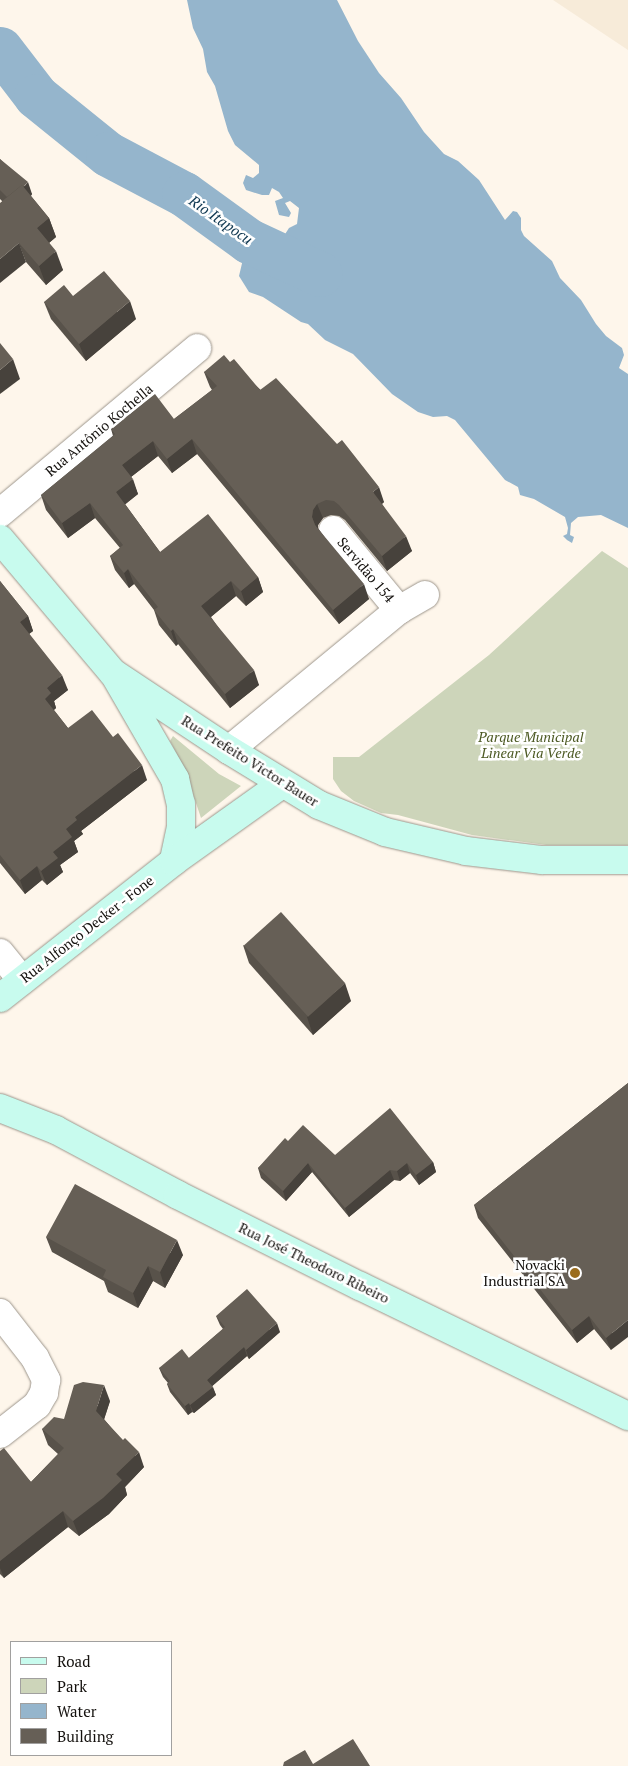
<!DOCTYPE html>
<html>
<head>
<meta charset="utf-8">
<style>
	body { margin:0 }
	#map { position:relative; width:628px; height:1766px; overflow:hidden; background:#fef6eb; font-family:"PT Serif",serif }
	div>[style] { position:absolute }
	.built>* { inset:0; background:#f7ebd9 }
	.green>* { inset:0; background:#cdd5ba }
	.water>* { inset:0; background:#95b5cc }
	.river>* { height:45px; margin:-22.5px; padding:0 22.5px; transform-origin:22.5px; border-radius:22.5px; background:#95b5cc }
	.roads { filter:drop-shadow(0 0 1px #9d968c) drop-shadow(0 0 1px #9d968c) }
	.street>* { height:28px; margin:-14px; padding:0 14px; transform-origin:14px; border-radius:14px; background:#fff }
	.secondary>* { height:28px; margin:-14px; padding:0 14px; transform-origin:14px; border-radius:14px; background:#c8fbee }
	.wall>* { inset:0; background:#58524a }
	.shaded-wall>* { inset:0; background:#47423c }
	.building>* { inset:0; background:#665f56; transform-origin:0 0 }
	.dots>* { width:14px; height:14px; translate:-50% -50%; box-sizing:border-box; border:2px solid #fff; border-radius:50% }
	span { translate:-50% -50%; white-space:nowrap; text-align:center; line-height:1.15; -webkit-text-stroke:5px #fff; paint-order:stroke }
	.street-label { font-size:14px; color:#14110e }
	.park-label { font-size:14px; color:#4c5923; font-style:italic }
	.poi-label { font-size:14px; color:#14110e }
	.right { translate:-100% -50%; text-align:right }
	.water-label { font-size:15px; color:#113952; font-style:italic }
	.legend { position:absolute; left:10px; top:1641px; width:162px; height:115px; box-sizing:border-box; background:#fff; border:1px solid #a1a09f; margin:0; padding:6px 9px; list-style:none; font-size:15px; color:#14110e }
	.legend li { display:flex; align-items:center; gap:10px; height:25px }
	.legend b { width:25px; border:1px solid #a1a09f }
</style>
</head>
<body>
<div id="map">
	<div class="built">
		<i style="clip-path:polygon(553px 0,628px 0,628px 50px)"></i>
	</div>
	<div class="green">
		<i style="clip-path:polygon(602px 551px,628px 568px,628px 845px,546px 845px,472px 835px,398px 815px,381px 813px,354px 801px,341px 791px,333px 779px,333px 757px,359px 757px,489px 655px)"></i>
		<i style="clip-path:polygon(173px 736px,219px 774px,241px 786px,201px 818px,185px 770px,170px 741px)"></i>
	</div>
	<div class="water">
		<i style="clip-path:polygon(187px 0,337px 0,358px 41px,379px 73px,401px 98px,424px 132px,444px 154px,458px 161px,479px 180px,505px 220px,513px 211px,517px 212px,521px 218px,521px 230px,524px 236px,552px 261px,560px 278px,581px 300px,596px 324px,606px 336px,622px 348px,624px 355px,619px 368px,628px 374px,628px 528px,601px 515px,578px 517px,571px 523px,570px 535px,574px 537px,572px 543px,567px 540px,563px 536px,567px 534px,568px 528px,565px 517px,534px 499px,520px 495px,518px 487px,505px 480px,455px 420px,447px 416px,433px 417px,418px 412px,392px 394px,353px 354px,325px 340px,308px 324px,301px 322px,263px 297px,249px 292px,239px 276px,244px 255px,280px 242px,289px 228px,297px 224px,299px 208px,290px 201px,285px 203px,291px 213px,289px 217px,279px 215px,275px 201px,283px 198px,279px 192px,272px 188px,269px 195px,262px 195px,246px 190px,243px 183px,246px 175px,253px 178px,259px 173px,259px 165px,235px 145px,228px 131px,215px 86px,207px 72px,203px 49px,193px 28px)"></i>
	</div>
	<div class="river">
		<i style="left:0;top:49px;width:59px;rotate:52.5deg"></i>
		<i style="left:36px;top:96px;width:92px;rotate:38.9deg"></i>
		<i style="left:108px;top:154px;width:86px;rotate:27.8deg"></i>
		<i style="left:184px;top:194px;width:80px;rotate:35.9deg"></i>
		<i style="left:249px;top:241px;width:78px;rotate:24.9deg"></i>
	</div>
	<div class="roads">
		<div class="street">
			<i style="left:0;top:513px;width:257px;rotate:-39.9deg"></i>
			<i style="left:333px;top:530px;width:104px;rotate:50.5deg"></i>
			<i style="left:229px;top:750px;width:220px;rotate:-39.5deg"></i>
			<i style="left:399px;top:610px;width:30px;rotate:-30deg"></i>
			<i style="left:0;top:953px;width:35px;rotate:51deg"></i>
			<i style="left:0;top:1313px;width:57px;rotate:52.1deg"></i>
			<i style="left:35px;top:1358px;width:25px;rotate:63deg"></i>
			<i style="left:46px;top:1380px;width:13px;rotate:99deg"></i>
			<i style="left:44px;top:1393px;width:14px;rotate:120deg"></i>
			<i style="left:37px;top:1405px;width:47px;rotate:141.9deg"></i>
		</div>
		<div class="secondary">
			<i style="left:0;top:539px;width:175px;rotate:49.9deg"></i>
			<i style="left:113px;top:673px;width:139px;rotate:33.6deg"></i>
			<i style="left:229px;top:750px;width:105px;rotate:31.4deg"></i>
			<i style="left:319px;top:805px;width:71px;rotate:22.2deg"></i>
			<i style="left:385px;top:832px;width:83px;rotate:13.2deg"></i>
			<i style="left:466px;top:851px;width:77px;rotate:6.8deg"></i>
			<i style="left:542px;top:860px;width:86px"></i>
			<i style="left:117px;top:679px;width:116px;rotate:59.9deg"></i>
			<i style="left:175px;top:779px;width:26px;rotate:77deg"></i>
			<i style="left:181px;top:804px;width:23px;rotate:90deg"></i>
			<i style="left:181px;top:827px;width:35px;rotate:102deg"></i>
			<i style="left:0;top:998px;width:221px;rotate:-38.2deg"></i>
			<i style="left:174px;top:861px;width:133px;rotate:-35.5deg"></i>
			<i style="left:0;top:1108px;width:60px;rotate:21.4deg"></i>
			<i style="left:56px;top:1130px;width:138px;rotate:28deg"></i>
			<i style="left:178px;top:1195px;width:203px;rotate:26.6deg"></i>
			<i style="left:360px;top:1286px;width:298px;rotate:25.9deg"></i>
		</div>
	</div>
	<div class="wall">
		<i style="clip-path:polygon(0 159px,32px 194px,31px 196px,49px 218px,56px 237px,49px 243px,63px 270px,46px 285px,26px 262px,2px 201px,0 199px)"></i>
		<i style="clip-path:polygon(73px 296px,136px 319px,86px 361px,51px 319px,44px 302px)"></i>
		<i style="clip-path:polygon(230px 362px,384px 502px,382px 504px,412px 551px,387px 571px,345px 520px,339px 516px,331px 515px,323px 518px,318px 525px,318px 528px,369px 599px,339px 624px,197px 454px,172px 473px,158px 456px,131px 477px,138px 494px,125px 504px,160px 552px,258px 577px,263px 592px,246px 606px,236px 596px,211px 617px,259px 685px,230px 708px,178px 644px,176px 646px,159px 625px,154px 610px,134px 584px,129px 588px,115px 570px,110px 556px,120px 548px,95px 518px,68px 538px,46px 510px,41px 495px,113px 436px,111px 429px,174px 419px,212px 390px,210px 387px,204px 372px)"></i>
		<i style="clip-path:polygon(0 581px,28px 616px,33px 631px,29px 634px,68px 690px,54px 701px,56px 708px,54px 710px,68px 728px,147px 780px,81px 831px,83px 834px,74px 841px,78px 852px,60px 865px,63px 872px,47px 885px,42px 880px,25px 894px,0 863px)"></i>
		<i style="clip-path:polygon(243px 945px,351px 1001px,313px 1035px,249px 963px)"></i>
		<i style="clip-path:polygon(628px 1083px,611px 1350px,594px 1329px,577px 1343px,478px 1218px,474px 1205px)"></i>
		<i style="clip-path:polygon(288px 1141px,335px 1155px,433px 1162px,436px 1172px,419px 1185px,410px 1173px,400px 1181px,394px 1180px,349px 1217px,312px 1172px,286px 1201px,261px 1178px,258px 1168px)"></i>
		<i style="clip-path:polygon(46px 1237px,183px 1255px,165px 1288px,153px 1281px,138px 1308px,108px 1292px,104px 1281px,52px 1252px)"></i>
		<i style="clip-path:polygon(216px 1316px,280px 1332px,249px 1359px,247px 1356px,212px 1386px,216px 1395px,194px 1413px,192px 1412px,188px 1415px,170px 1392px,167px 1384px,168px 1383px,163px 1377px,159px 1368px,189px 1358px,223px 1329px,220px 1325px)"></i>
		<i style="clip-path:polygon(110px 1401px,104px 1419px,144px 1467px,125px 1487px,127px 1495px,109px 1514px,79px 1536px,68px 1527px,4px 1578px,0 1574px,0 1451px,31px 1482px,58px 1454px,48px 1445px,42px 1429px)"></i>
	</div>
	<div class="shaded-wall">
		<i style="clip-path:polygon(28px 182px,32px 194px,16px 213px,12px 201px)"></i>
		<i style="clip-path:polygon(49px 218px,56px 237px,44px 247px,37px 228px)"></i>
		<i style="clip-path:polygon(19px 243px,26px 262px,0 283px,0 259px)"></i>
		<i style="clip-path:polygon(56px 251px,63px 270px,46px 285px,39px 266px)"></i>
		<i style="clip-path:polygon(130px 301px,136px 319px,86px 361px,79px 344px)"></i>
		<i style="clip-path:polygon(13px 359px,20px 379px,0 394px,0 370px)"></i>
		<i style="clip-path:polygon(192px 439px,197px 454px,172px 473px,167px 459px)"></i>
		<i style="clip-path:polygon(153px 441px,158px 456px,127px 480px,122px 465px)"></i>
		<i style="clip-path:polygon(133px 479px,138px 494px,122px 507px,116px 492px)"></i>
		<i style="clip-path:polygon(379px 487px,384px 502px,378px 507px,373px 492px)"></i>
		<i style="clip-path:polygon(90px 503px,95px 518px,68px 538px,62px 523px)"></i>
		<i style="clip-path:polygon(317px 504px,323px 518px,318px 525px,318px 532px,312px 517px,313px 510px)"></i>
		<i style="clip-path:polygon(406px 536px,412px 551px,387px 571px,382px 556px)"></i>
		<i style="clip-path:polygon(128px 569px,134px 584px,129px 588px,124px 573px)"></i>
		<i style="clip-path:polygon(258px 577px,263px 592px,246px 606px,241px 591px)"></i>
		<i style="clip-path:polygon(231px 581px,236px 596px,207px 620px,201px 606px)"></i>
		<i style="clip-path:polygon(364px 584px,369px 599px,339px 624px,333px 610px)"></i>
		<i style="clip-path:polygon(28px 616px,33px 631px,25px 637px,20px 622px)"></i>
		<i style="clip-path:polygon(173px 629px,178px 644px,176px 646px,171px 631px)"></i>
		<i style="clip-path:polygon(254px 670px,259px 685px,230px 708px,225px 694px)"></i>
		<i style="clip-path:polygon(62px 675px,68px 690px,54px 701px,56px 708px,50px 713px,45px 699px,47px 688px)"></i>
		<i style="clip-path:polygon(142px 765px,147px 780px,81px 831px,83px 834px,74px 841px,78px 852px,60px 865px,63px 872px,47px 885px,41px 871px,53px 852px,66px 829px,75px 817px)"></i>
		<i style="clip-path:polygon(37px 866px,42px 880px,25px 894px,20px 880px)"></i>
		<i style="clip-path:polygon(345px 983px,351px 1001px,313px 1035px,307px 1017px)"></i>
		<i style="clip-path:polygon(433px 1162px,436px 1172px,419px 1185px,416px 1175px)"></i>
		<i style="clip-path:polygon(308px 1163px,312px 1172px,286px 1201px,283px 1191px)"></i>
		<i style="clip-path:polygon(407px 1163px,410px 1173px,400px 1181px,397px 1171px)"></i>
		<i style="clip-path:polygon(390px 1170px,394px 1180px,349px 1217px,345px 1208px)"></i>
		<i style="clip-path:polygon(177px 1240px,183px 1255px,165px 1288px,160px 1272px)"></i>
		<i style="clip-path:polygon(148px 1266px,153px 1281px,138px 1308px,133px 1293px)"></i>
		<i style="clip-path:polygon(589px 1316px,594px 1329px,577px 1343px,572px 1330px)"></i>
		<i style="clip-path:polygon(628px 1320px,628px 1337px,611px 1350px,606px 1338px)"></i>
		<i style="clip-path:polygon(277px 1323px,280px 1332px,249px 1359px,246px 1350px)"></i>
		<i style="clip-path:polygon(244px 1347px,247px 1356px,210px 1388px,207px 1380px)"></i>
		<i style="clip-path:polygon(104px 1385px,110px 1401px,102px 1426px,96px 1411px)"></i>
		<i style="clip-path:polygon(213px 1387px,216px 1395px,194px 1413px,190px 1405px)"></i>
		<i style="clip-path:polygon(189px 1403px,192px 1412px,188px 1415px,185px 1406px)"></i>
		<i style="clip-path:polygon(139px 1452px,144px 1467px,125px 1487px,127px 1495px,109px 1514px,79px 1536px,73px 1521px,116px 1474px)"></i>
		<i style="clip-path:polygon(63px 1511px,68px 1527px,4px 1578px,0 1568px,0 1561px)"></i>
	</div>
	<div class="building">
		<i style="clip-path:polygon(0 159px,28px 182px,23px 187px,22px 185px,7px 197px,0 190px)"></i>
		<i style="clip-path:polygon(22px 185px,49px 218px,37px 228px,56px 251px,39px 266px,19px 243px,0 259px,0 203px)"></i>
		<i style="clip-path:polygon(104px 271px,130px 301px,79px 344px,44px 302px,64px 285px,73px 296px)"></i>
		<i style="clip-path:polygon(0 343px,13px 359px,0 370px)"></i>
		<i style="clip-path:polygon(224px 355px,230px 362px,234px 359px,260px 390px,276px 378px,337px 444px,342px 440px,379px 487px,373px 492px,406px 536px,382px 556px,339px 505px,334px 501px,326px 500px,317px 504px,313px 510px,312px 517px,315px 525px,364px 584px,333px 610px,192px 439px,167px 459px,153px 441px,122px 465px,133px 479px,116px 492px,160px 552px,208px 514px,258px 577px,241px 591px,231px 581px,201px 606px,254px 670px,225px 694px,173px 629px,171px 631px,154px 610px,158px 607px,128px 569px,124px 573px,110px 556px,123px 545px,90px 503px,62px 523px,41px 495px,115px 434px,111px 429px,155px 394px,174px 419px,217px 386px,204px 372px)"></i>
		<i style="clip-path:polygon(0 581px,28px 616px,20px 622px,62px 675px,47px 688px,51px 693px,45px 699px,68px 728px,92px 710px,113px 737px,118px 733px,142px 765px,75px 817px,77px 820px,66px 829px,72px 837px,53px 852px,58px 858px,41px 871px,37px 866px,20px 880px,0 855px)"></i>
		<i style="left:281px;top:912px;width:96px;height:50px;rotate:48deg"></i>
		<i style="clip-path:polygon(628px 1083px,628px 1320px,606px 1338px,589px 1316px,572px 1330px,474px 1205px)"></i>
		<i style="clip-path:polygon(390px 1108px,433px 1162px,416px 1175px,407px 1163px,397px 1171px,390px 1170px,345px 1208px,308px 1163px,283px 1191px,258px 1168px,285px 1138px,288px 1141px,303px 1125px,335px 1155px)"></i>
		<i style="clip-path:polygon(75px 1184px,177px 1240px,160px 1272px,148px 1266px,133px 1293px,103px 1277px,106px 1270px,46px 1237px)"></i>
		<i style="clip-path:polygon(247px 1289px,277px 1323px,246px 1350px,244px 1347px,207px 1380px,213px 1387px,190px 1405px,189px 1403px,185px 1406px,167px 1384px,170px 1381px,159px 1368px,182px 1349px,189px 1358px,225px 1327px,216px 1316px)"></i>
		<i style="clip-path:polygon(83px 1382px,104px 1385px,96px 1411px,123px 1440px,125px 1438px,139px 1452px,116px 1474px,122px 1480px,103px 1498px,73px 1521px,63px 1511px,0 1561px,0 1451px,4px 1448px,31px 1482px,64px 1448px,42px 1429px,54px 1417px,64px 1419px,74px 1385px)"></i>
		<i style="clip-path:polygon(353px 1739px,370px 1766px,283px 1766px,284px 1762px,305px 1750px,313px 1764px)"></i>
	</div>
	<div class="dots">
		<i style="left:575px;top:1273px;background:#9a6c1d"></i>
	</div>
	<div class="street-label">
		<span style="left:99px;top:430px;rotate:-40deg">Rua Antônio Kochella</span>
		<span style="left:366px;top:570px;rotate:50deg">Servidão 154</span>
		<span style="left:250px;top:761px;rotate:32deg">Rua Prefeito Victor Bauer</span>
		<span style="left:87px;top:929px;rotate:-38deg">Rua Alfonço Decker - Fone</span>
		<span style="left:314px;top:1263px;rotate:26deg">Rua José Theodoro Ribeiro</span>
	</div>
	<div class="park-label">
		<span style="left:531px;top:745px">Parque Municipal<br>Linear Via Verde</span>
	</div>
	<div class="poi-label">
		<span class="right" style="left:565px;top:1273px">Novacki<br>Industrial SA</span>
	</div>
	<div class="water-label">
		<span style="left:221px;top:220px;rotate:35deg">Rio Itapocu</span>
	</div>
	<ul class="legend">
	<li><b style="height:6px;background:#c8fbee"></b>Road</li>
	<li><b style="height:14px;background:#cdd5ba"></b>Park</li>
	<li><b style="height:14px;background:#95b5cc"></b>Water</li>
	<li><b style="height:14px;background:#665f56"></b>Building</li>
	</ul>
</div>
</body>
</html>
